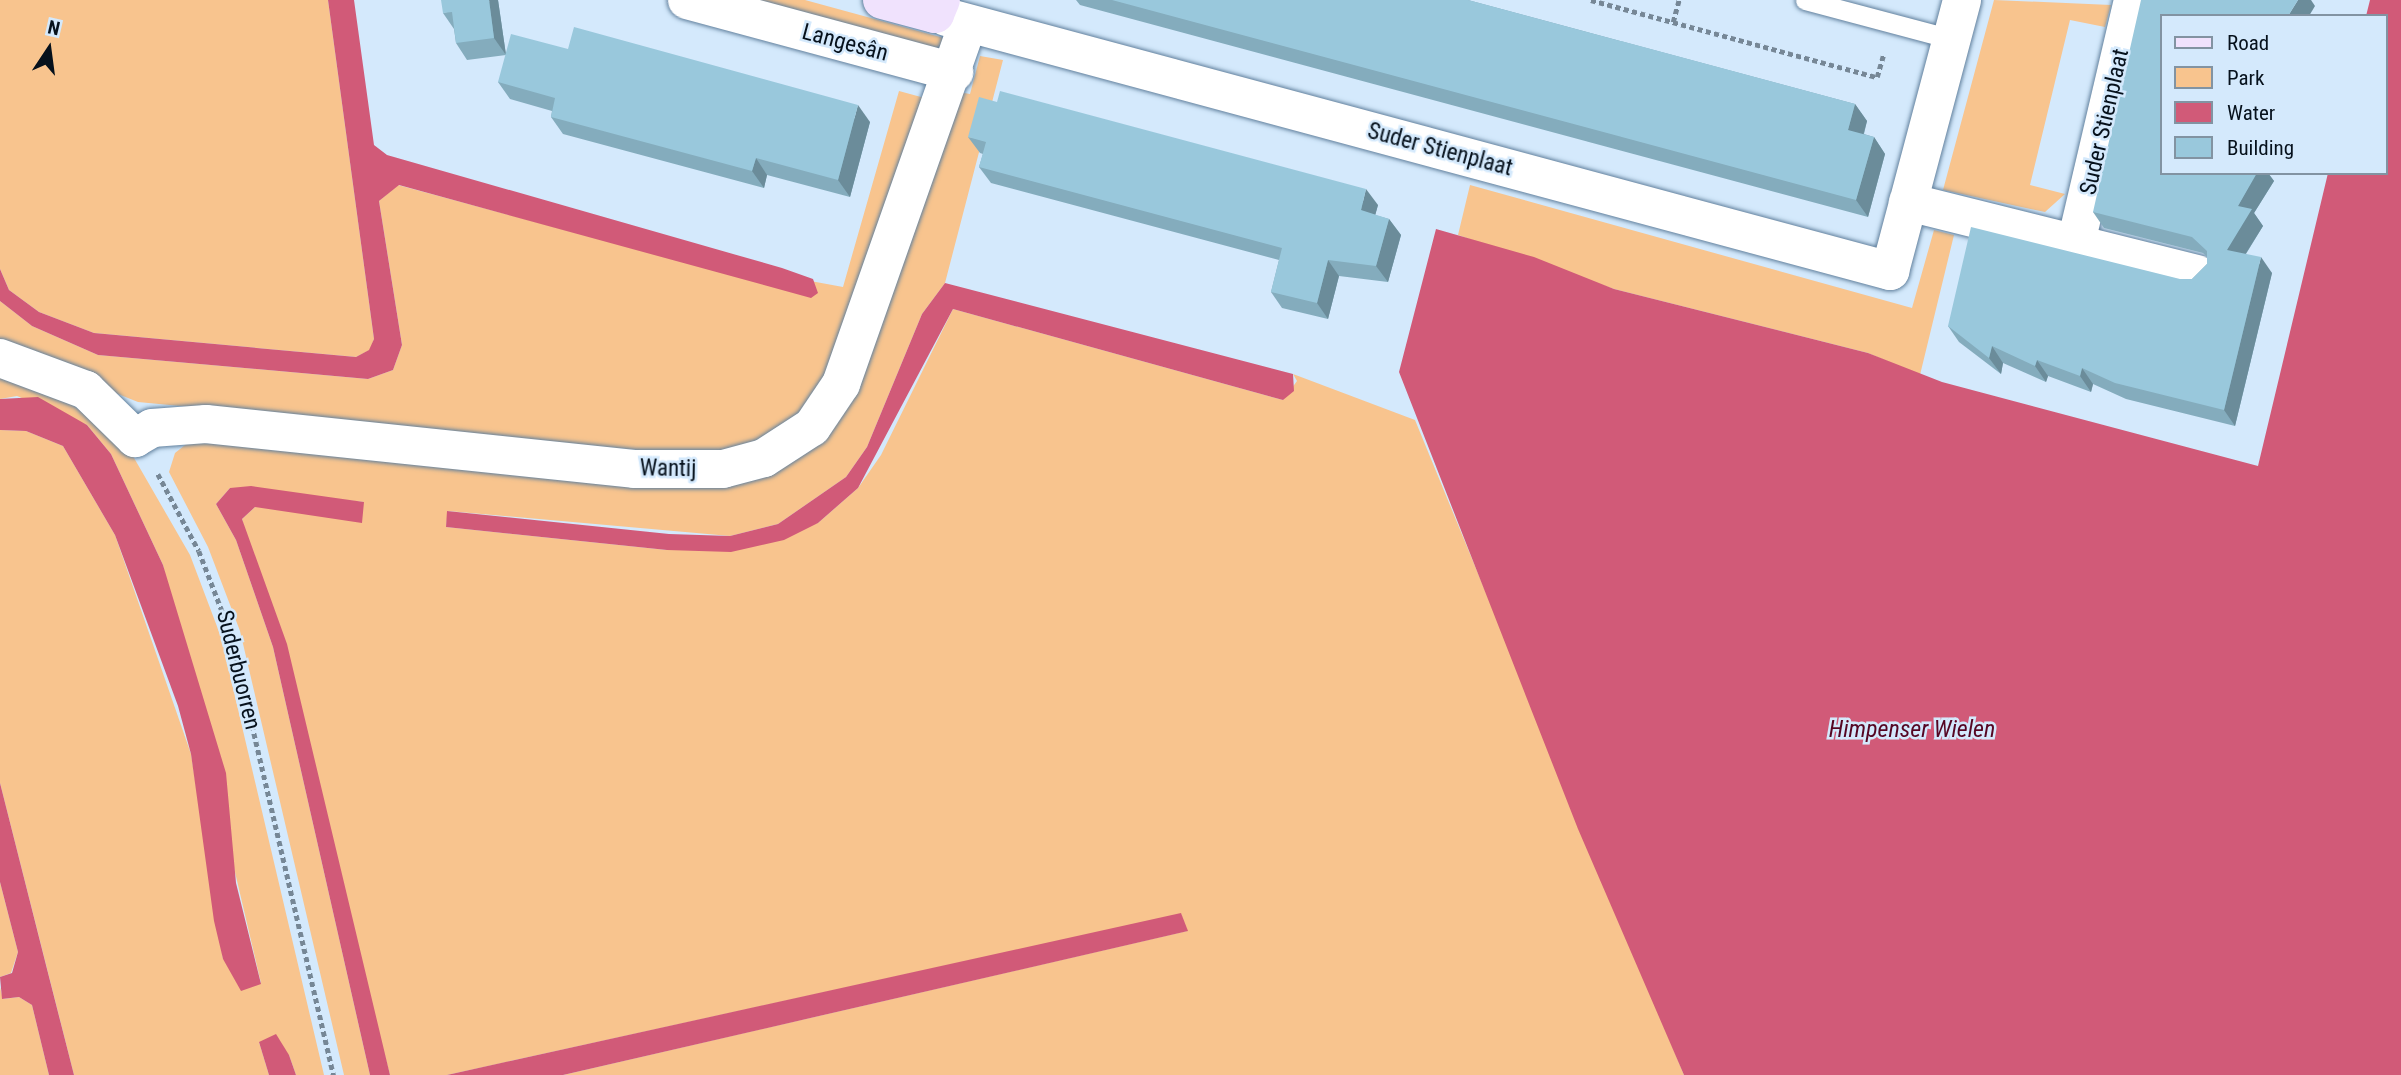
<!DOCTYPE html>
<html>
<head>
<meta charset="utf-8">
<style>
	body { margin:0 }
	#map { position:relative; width:2401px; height:1075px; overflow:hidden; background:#d4e9fc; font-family:"Roboto Condensed",sans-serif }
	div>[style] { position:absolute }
	.green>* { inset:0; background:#f8c48e }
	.water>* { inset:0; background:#d15a78 }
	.path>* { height:4.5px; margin-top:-2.25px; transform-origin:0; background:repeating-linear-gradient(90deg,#768796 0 5px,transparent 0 8.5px) }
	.roads { filter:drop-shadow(0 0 2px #61809d) drop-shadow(0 0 2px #61809d) }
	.lane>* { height:19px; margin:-9.5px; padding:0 9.5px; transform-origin:9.5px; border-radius:9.5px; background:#fff }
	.street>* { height:38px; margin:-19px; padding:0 19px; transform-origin:19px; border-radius:19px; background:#fff }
	.secondary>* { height:38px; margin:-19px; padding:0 19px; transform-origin:19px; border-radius:19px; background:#f0e2fd }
	.wall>* { inset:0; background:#84acbd }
	.shaded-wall>* { inset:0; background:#6b8c9a }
	.building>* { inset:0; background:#99c8dc }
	span { translate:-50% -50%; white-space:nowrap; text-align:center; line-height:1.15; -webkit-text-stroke:5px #d4e9fc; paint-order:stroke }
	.street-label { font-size:23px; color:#06111c }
	.water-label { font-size:24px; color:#550623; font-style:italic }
	.legend { position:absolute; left:2160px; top:14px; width:228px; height:161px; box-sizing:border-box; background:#d4e9fc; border:2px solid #8293a2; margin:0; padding:9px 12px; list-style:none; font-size:21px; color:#06111c }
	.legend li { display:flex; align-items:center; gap:14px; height:35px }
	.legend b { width:35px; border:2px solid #8293a2 }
	.north { position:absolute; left:14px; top:14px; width:70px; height:70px; -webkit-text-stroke:5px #d4e9fc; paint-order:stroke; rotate:13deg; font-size:19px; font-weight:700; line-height:28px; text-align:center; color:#06111c }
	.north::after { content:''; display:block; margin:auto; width:24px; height:32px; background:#06111c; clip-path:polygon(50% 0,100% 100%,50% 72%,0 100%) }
</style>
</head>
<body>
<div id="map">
	<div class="green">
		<i style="clip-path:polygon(0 0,328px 0,374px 339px,370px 350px,356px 357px,94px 333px,39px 312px,9px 290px,0 269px)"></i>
		<i style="clip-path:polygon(744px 0,805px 0,944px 38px,940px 53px)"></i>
		<i style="clip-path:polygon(1994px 0,2111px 5px,2105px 27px,2070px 20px,2030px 185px,2065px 194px,2045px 212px,1943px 190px)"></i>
		<i style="clip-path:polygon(980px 56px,1003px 60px,945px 283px,922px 314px,867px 447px,846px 477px,778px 524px,730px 536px,448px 511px,446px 527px,667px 550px,818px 523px,858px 488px,881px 455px,953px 309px,1283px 400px,1297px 381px,1293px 374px,1415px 420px,1684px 1075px,563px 1075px,1187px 931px,1181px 914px,447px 1075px,390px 1075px,242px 519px,255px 507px,364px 502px,230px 488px,216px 504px,236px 540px,273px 647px,370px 1075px,344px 1075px,240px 631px,208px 547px,169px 472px,175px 453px,194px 438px,474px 461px,805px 446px,959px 92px,970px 94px)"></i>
		<i style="clip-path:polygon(899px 91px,932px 100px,843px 348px,792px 430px,721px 458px,138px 402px,0 347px,0 301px,32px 326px,98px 355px,368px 379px,393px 370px,402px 345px,379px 201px,398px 185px,632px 248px,843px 287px)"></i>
		<i style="clip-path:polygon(1470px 185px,1912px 308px,1934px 230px,1954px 235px,1920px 375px,1868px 353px,1614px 289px,1458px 235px)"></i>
		<i style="clip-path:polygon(0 368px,36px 378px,126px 444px,190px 555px,221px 637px,324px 1075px,296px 1075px,289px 1055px,259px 1042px,269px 1075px,74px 1075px,0 783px,0 430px,26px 431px,63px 446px,115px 535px,191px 754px,223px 959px,261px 983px,163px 565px,111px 454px,87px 425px,17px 396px,0 399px)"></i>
		<i style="clip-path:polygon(0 882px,18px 952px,11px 973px,0 977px)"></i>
		<i style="clip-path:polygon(0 987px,3px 999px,19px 997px,32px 1005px,49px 1075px,0 1075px)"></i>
	</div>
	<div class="water">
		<i style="clip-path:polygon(328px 0,354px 0,374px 145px,387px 155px,782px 268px,813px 279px,818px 293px,811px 298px,399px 185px,379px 201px,402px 345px,393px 370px,368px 379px,98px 355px,32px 326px,0 301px,0 269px,9px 290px,39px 312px,94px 333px,356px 357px,369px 350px,374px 339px)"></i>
		<i style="clip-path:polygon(2370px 0,2401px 0,2401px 1075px,1684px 1075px,1578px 829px,1399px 372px,1436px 229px,1534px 257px,1614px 289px,1868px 353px,1942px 382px,2258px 466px,2328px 173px,2385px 173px,2385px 16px,2366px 16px)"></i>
		<i style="clip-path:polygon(945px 283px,1293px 374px,1294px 391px,1283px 400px,953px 309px,858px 488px,818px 523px,784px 540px,731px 552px,667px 550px,446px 527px,447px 511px,669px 534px,730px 536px,778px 524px,846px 477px,867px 447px,922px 314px)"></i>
		<i style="clip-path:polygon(38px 397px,87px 425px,111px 454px,163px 565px,226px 773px,236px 883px,261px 984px,241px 991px,223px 959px,214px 921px,191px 754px,178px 706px,115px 535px,63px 446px,26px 431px,0 430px,0 399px)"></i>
		<i style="clip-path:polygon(251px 486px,364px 502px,362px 523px,255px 507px,242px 519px,287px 644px,390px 1075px,370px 1075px,273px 647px,236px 540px,216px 504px,230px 488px)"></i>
		<i style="clip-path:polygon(0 783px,47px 969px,74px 1075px,49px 1075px,32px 1005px,19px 997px,2px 999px,0 977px,12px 973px,18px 952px,0 882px)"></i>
		<i style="clip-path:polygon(1181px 913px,1188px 931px,563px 1075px,447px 1075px)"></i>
		<i style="clip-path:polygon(276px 1034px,289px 1055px,296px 1075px,269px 1075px,259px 1042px)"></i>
	</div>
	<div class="path">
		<i style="left:1591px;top:0;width:296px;rotate:15.1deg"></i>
		<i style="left:1877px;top:77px;width:25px;rotate:-74deg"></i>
		<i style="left:1673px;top:22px;width:23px;rotate:-75deg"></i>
		<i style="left:158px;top:474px;width:87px;rotate:62deg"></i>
		<i style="left:199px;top:551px;width:89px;rotate:68.9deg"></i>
		<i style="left:231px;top:634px;width:453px;rotate:76.9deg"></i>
	</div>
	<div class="roads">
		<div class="lane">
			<i style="left:1805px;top:0;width:152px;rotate:14.9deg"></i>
		</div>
		<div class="street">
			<i style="left:687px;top:0;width:277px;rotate:15.1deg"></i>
			<i style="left:946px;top:17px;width:978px;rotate:15.06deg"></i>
			<i style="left:1890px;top:271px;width:280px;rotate:-75.1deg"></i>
			<i style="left:1908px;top:202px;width:298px;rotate:14deg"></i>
			<i style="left:2076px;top:243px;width:250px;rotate:-76.8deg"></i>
			<i style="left:0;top:358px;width:92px;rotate:20.4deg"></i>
			<i style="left:86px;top:390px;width:69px;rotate:44.4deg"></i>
			<i style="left:135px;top:438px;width:20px;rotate:-30deg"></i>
			<i style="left:152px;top:428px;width:54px;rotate:-4.2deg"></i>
			<i style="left:206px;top:424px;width:430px;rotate:6deg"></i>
			<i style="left:634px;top:469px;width:89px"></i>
			<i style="left:723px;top:469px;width:42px;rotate:-15deg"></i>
			<i style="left:764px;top:458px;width:57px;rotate:-32.9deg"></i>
			<i style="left:812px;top:427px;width:52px;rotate:-56deg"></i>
			<i style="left:841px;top:384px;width:382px;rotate:-70.6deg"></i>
		</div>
		<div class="secondary">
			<i style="left:882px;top:0;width:55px;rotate:14.8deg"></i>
			<i style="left:935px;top:14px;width:15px;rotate:-67deg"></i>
		</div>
	</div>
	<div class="wall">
		<i style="clip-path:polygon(498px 0,506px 55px,467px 60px,456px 43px,454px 29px,443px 13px)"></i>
		<i style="clip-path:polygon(1076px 0,1468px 0,1855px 104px,1867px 121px,1864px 134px,1874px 137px,1885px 154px,1868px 217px,1080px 5px)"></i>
		<i style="clip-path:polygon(2315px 6px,2161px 173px,2268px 173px,2274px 181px,2254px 213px,2263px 226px,2246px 254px,2272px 273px,2235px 426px,2126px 399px,2093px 384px,2091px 392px,2048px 376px,2046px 382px,2003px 363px,2001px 374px,1959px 342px,1948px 326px,2180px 279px,2192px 279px,2207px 264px,2207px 257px,2203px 253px,2104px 228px,2093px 212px)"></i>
		<i style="clip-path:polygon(568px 49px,870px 122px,850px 197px,767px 175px,764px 188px,563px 134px,551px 117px,552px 111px,510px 99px,498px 82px)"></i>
		<i style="clip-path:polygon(968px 137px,1378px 205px,1375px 215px,1389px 219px,1401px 235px,1388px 282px,1339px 276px,1328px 319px,1282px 308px,1271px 292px,1279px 260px,991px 183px,979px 167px,983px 154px,980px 153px)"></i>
	</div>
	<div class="shaded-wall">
		<i style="clip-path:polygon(489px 0,498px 0,506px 55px,494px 38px)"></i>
		<i style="clip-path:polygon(2298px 0,2311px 0,2315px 6px,2309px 16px,2288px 16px)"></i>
		<i style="clip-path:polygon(1855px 104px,1867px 121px,1860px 147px,1848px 130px)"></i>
		<i style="clip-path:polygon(858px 105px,870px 122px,850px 197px,838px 180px)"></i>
		<i style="clip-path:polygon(1874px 137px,1885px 154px,1868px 217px,1856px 200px)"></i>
		<i style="clip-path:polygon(756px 158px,767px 175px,764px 188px,752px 171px)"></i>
		<i style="clip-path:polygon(2256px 173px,2268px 173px,2274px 181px,2254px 213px,2263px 226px,2238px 266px,2227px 250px,2238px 206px)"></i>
		<i style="clip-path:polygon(1366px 189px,1378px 205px,1372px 227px,1361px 210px)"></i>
		<i style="clip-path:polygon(1389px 219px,1401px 235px,1388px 282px,1376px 266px)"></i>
		<i style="clip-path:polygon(2261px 257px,2272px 273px,2235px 426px,2224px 410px)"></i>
		<i style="clip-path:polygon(1328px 260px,1339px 276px,1328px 319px,1317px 303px)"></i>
		<i style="clip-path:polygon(1992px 346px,2003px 363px,2001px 374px,1989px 358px)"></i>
		<i style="clip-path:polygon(2037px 360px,2048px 376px,2046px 382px,2035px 366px)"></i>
		<i style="clip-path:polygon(2082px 368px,2093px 384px,2091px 392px,2080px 376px)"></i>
	</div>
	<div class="building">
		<i style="clip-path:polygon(441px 0,489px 0,494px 38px,456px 43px,452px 12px,443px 13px)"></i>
		<i style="clip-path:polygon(1112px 0,1468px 0,1855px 104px,1848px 130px,1874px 137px,1856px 200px)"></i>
		<i style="clip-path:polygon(2141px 0,2298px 0,2288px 16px,2161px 16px,2161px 173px,2257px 173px,2238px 206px,2252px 209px,2227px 250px,2261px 257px,2224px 410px,2115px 383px,2082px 368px,2080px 376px,2037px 360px,2035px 366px,1992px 346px,1989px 358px,1948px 326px,1971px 227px,2180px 279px,2192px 279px,2207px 264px,2207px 251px,2192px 237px,2093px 212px)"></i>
		<i style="clip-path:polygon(574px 27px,858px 105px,838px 180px,756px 158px,752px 171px,551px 117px,555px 98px,498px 82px,511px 34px,568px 49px)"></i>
		<i style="clip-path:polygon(1000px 91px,1366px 189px,1361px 210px,1389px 219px,1376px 266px,1328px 260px,1317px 303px,1271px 292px,1282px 248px,979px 167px,986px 142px,968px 137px,979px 97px,997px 102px)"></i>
	</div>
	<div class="street-label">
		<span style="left:845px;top:43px;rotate:15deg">Langesân</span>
		<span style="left:2105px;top:122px;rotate:-77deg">Suder Stienplaat</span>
		<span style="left:1440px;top:150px;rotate:15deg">Suder Stienplaat</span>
		<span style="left:668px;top:469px;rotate:1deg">Wantij</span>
		<span style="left:238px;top:670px;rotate:76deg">Suderbuorren</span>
	</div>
	<div class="water-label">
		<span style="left:1912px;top:730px">Himpenser Wielen</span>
	</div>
	<ul class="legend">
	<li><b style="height:9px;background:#f0e2fd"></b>Road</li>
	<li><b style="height:19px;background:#f8c48e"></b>Park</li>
	<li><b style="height:19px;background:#d15a78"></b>Water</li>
	<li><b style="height:19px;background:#99c8dc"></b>Building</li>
	</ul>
	<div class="north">N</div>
</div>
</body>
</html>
